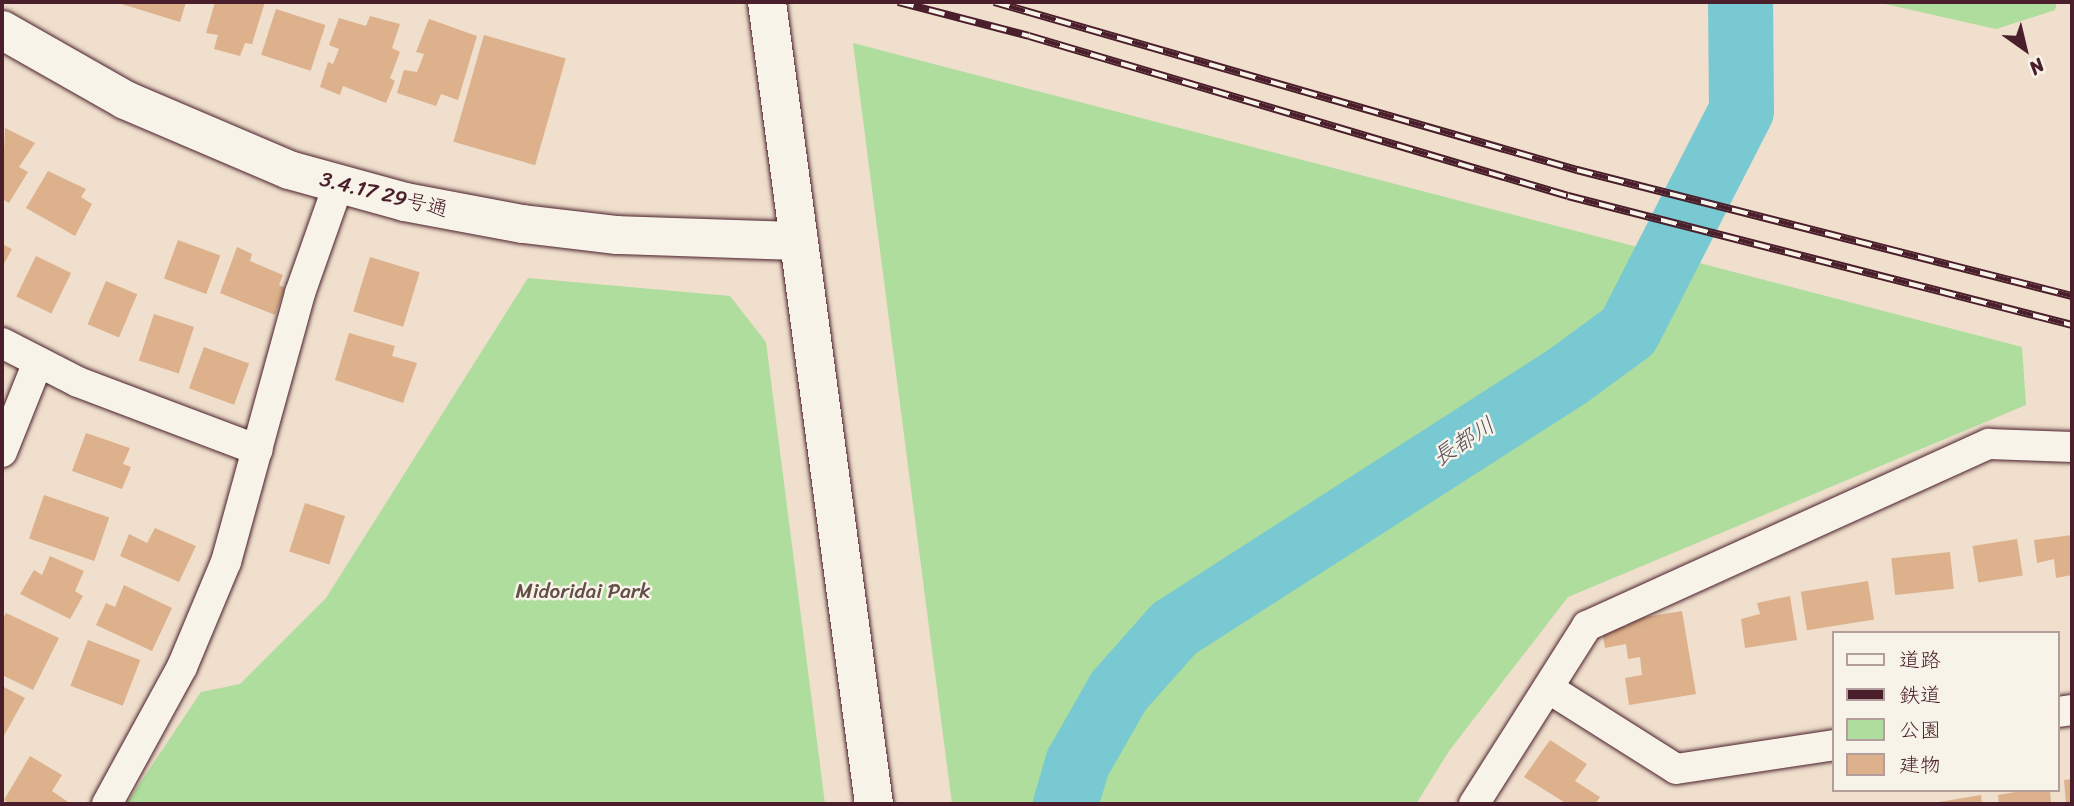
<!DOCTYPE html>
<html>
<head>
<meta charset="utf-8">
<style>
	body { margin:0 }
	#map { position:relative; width:2074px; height:806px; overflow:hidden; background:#efdfcc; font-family:Sriracha,"Klee One",sans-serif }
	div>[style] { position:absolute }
	.green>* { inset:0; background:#aedd9d }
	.river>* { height:65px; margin:-32.5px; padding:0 32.5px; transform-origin:32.5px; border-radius:32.5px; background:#79c9d3 }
	.building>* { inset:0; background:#dcb18c; transform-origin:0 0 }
	.roads { filter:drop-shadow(0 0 2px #4a1f2b) drop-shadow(0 0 2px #4a1f2b) }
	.minor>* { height:30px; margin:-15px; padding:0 15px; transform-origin:15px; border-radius:15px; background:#f7f3e8 }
	.tertiary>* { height:38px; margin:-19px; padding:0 19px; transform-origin:19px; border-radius:19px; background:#f7f3e8 }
	.rail>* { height:8px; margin-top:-4px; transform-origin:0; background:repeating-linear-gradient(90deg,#f7f3e8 0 16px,#4a1f2b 0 32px); box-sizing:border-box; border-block:2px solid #4a1f2b }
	span { translate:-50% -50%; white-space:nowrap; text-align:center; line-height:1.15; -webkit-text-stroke:5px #f7f3e8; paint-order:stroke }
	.street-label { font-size:21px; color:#4a1f2b }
	.park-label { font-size:21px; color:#634e48 }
	.water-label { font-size:23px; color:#58525d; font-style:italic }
	.frame { position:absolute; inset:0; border:4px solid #4a1f2b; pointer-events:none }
	.legend { position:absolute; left:1832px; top:631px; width:228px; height:161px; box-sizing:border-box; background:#f7f3e8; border:2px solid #b29e9c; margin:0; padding:9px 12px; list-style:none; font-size:21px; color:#4a1f2b }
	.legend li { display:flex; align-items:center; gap:14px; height:35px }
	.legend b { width:35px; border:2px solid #b29e9c }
	.north { position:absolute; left:1990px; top:14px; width:70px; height:70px; -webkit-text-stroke:5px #f7f3e8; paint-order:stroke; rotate:146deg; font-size:19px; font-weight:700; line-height:28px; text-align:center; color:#4a1f2b }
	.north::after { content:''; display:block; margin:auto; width:24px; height:32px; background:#4a1f2b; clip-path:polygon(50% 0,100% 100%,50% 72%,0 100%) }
</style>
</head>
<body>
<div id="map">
	<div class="green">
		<i style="clip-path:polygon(1876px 2px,2057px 2px,2055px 10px,1996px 29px)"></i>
		<i style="clip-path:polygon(853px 43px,2022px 347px,2026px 405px,1568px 597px,1449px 751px,1416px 804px,952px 804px)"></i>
		<i style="clip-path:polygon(528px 278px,730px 296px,766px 342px,825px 804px,126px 804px,201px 692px,240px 684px,326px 598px)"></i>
	</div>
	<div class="river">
		<i style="left:1065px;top:804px;width:43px;rotate:-73.7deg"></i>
		<i style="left:1077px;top:763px;width:83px;rotate:-60.3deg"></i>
		<i style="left:1118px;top:691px;width:84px;rotate:-48.4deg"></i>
		<i style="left:1174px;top:628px;width:468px;rotate:-32.7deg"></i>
		<i style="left:1568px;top:375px;width:74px;rotate:-36.3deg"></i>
		<i style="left:1628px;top:331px;width:248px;rotate:-62.9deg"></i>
		<i style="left:1741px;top:110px;width:108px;rotate:-90.5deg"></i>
	</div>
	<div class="building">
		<i style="clip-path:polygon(115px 2px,186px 2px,180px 22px)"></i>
		<i style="clip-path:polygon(215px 2px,265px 2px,252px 44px,245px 43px,240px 56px,214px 49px,218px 35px,206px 33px)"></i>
		<i style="left:276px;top:9px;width:52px;height:48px;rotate:18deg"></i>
		<i style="clip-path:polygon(370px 16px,400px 24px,392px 48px,400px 52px,390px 78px,395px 81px,386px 103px,343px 86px,340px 95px,320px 87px,328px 62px,333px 64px,339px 49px,329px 45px,339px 18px,366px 26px)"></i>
		<i style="clip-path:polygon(429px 19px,477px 36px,458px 100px,441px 94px,436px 106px,397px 93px,404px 70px,417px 72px,424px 54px,416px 52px)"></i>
		<i style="left:484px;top:35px;width:85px;height:111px;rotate:16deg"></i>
		<i style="clip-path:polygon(5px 128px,35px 143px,19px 167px,28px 172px,9px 203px,2px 199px)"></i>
		<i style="clip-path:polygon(48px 171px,86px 189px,81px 197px,92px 204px,75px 236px,26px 208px)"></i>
		<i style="left:178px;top:240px;width:45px;height:41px;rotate:20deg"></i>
		<i style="clip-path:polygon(2px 244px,12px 249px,2px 267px)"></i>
		<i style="clip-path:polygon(237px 247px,252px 254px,250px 261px,283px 275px,279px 285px,285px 288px,275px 315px,220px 293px)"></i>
		<i style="left:36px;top:256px;width:39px;height:45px;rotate:26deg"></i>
		<i style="left:370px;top:257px;width:52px;height:57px;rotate:17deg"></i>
		<i style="left:106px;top:281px;width:34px;height:47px;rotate:23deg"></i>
		<i style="left:154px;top:314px;width:42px;height:49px;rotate:18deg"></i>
		<i style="clip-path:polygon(349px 333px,395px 346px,392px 356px,417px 363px,403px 403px,335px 380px)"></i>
		<i style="left:204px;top:347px;width:48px;height:44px;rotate:20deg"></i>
		<i style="clip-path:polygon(86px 433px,130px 448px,123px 464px,131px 467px,122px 489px,72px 471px)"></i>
		<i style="left:44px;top:495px;width:69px;height:46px;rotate:19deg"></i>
		<i style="left:305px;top:503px;width:42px;height:51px;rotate:18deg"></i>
		<i style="clip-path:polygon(155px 528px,196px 546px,179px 582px,120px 556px,129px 534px,147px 543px)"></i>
		<i style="clip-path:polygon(2072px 535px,2072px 575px,2056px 578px,2054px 559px,2037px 563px,2034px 540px)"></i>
		<i style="left:2017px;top:539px;width:37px;height:45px;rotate:81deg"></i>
		<i style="left:1950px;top:552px;width:37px;height:59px;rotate:84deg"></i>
		<i style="clip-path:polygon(50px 556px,84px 571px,75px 591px,83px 596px,70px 619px,20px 594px,34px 570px,42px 575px)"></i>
		<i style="left:1868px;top:581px;width:39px;height:68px;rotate:81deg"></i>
		<i style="clip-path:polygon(124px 585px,172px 608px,152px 651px,96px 625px,106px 603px,115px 607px)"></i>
		<i style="clip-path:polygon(1790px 596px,1797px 640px,1745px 648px,1741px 619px,1760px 614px,1757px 603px)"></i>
		<i style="clip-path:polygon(1682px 611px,1696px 694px,1629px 705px,1625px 678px,1642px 675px,1640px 657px,1628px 659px,1626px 644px,1605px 648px,1602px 631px,1627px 626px,1626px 620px)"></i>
		<i style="clip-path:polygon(6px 613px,59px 638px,33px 690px,2px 675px,2px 621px)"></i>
		<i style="left:88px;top:640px;width:56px;height:49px;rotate:21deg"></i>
		<i style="clip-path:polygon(2px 686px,25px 698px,2px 739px)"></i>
		<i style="clip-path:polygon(1550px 740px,1587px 764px,1575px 781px,1600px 797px,1595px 804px,1567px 804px,1524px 777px)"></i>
		<i style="clip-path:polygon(30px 756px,62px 775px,52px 791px,71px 804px,10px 804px,4px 800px)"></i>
		<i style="clip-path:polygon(2072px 779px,2072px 804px,2066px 804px,2064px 780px)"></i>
		<i style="clip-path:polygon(2027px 790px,2050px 790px,2051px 804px,1999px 804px,1998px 795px)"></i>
		<i style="clip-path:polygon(1981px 795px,1982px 804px,1934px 804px,1933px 803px)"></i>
	</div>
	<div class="roads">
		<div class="minor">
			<i style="left:2px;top:343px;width:85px;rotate:27.2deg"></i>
			<i style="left:78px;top:382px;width:192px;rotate:20.7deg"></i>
			<i style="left:2px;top:452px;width:97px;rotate:-68.2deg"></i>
			<i style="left:1548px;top:688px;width:151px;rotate:32.3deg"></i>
			<i style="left:1676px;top:769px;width:160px;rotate:-8.6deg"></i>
			<i style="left:2058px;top:712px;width:14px;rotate:-8deg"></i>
			<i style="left:107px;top:804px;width:156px;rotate:-61.3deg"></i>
			<i style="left:182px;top:667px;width:114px;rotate:-67.3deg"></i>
			<i style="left:226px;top:562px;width:279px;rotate:-74.6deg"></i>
			<i style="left:300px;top:293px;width:117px;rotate:-70.5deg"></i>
			<i style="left:1474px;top:804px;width:211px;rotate:-57.6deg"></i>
			<i style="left:1587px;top:626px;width:441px;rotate:-24.4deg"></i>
			<i style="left:1989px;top:444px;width:83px;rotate:2.1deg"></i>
		</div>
		<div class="tertiary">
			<i style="left:767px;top:2px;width:809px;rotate:82.4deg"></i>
			<i style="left:2px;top:30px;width:142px;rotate:29.6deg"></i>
			<i style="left:125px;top:100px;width:178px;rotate:23.1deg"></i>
			<i style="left:289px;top:170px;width:120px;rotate:15.4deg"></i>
			<i style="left:405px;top:202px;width:120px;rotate:10.6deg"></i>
			<i style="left:523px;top:224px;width:95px;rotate:6.7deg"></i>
			<i style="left:617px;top:235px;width:182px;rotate:1.9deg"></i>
		</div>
	</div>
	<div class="rail">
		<i style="left:898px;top:2px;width:135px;rotate:14.5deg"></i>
		<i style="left:1029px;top:36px;width:562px;rotate:16.53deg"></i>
		<i style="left:1568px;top:196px;width:520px;rotate:14.36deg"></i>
		<i style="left:994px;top:2px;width:607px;rotate:16.08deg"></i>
		<i style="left:1577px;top:170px;width:511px;rotate:14.28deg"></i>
	</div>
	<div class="street-label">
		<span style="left:384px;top:194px;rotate:14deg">3.4.17 29号通</span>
	</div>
	<div class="park-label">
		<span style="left:583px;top:591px">Midoridai Park</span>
	</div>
	<div class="water-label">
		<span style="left:1464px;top:442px;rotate:-33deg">長都川</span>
	</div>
	<div class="frame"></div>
	<ul class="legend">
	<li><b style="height:9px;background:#f7f3e8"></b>道路</li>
	<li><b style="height:9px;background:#4a1f2b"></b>鉄道</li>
	<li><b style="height:19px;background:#aedd9d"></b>公園</li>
	<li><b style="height:19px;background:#dcb18c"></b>建物</li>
	</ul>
	<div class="north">N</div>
</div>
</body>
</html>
